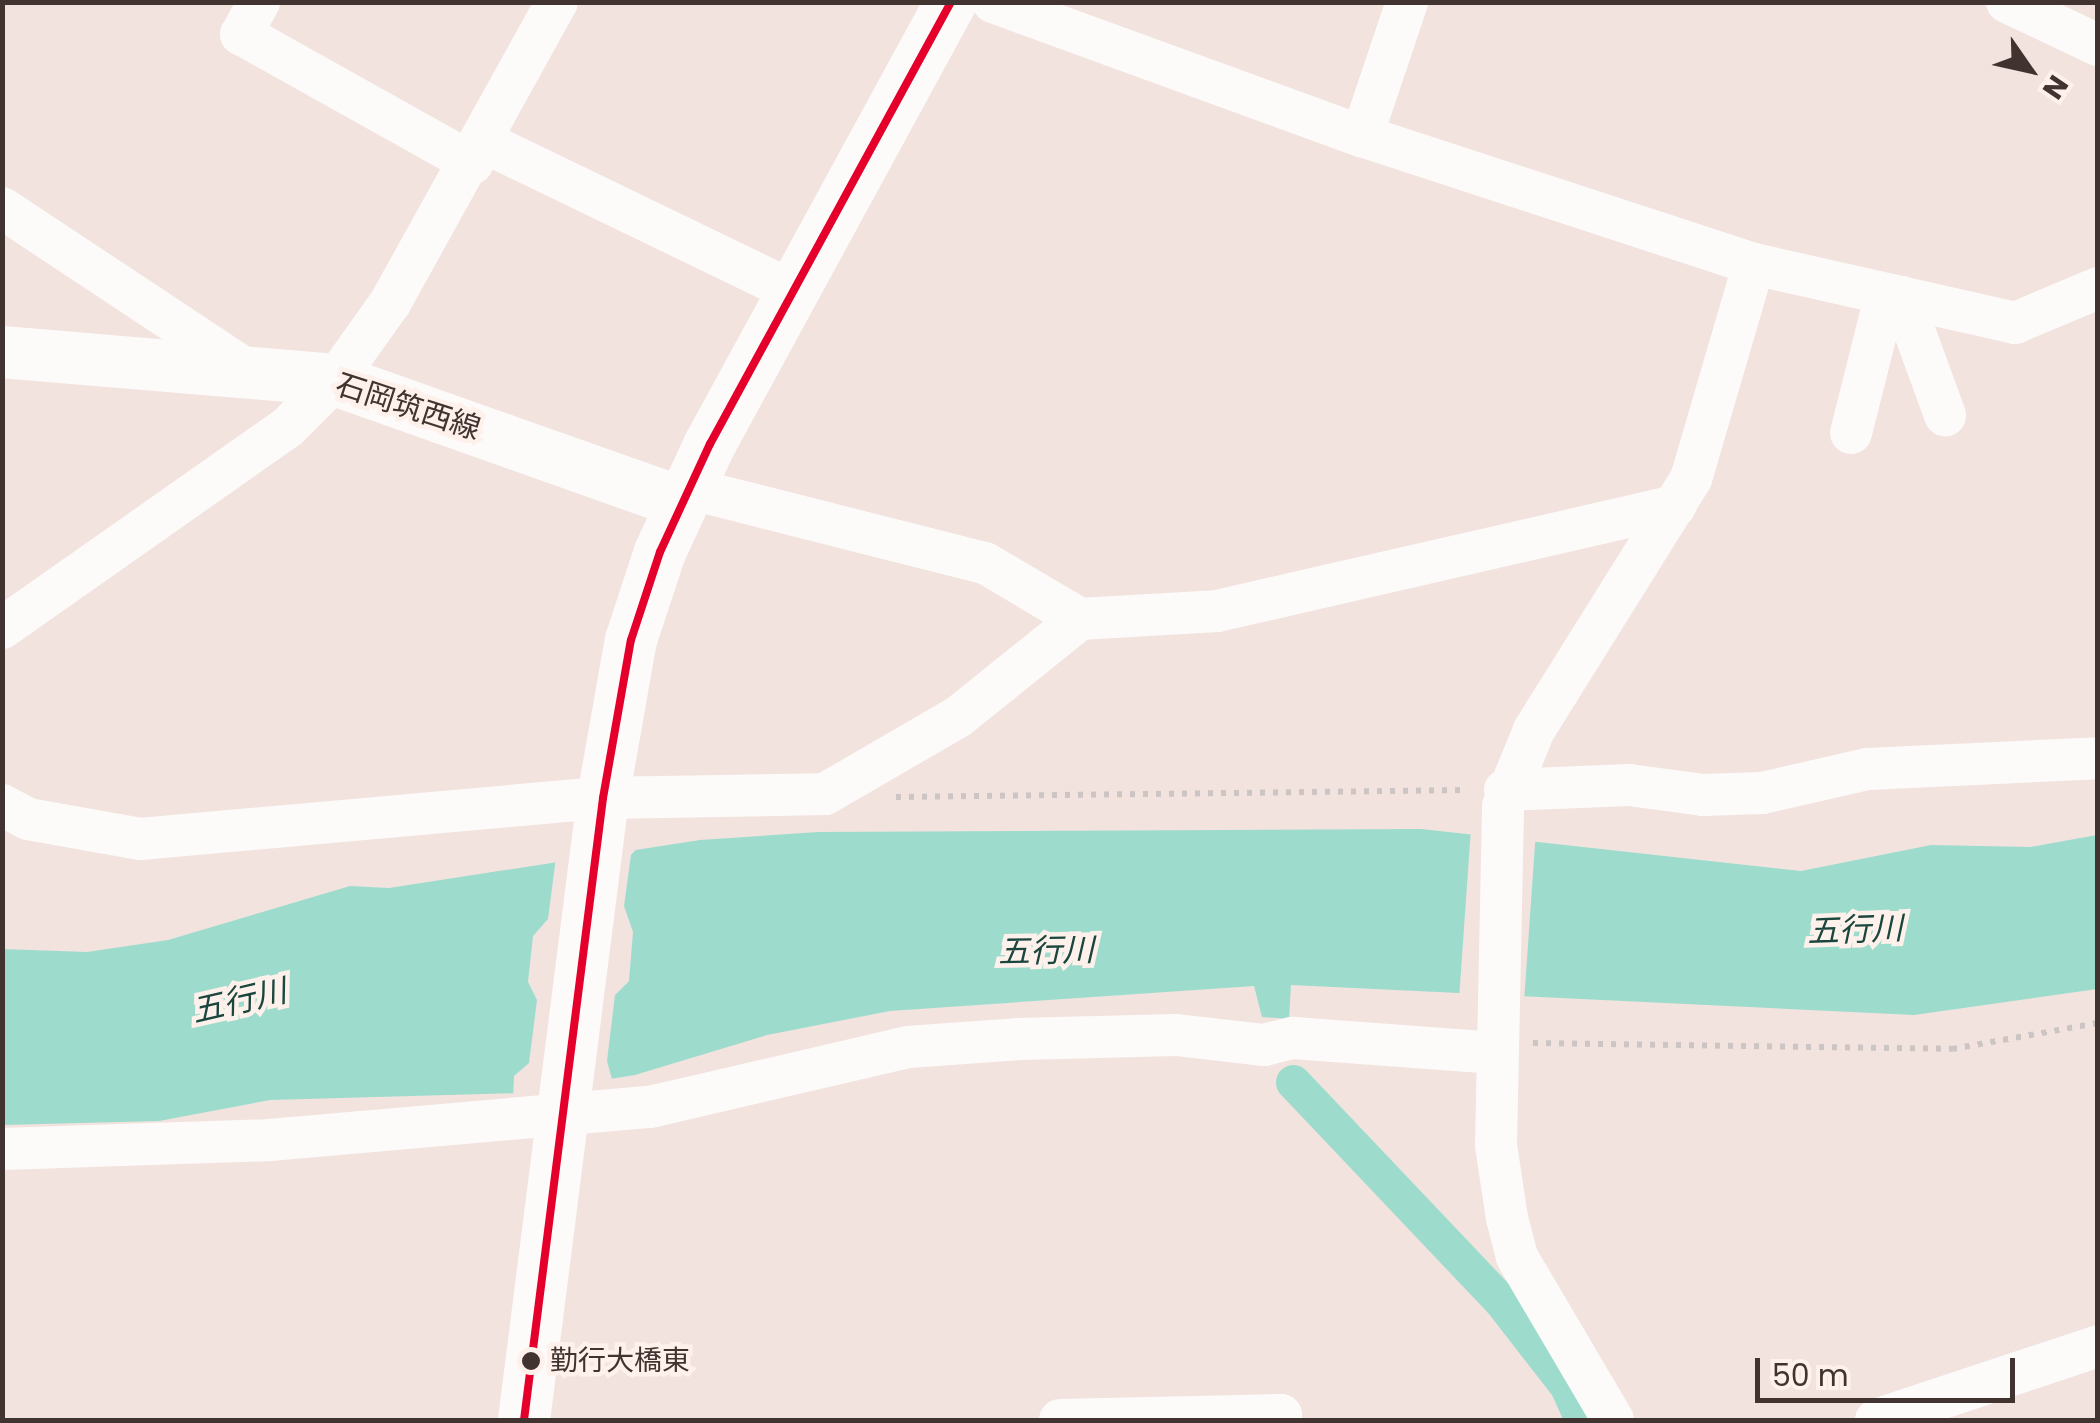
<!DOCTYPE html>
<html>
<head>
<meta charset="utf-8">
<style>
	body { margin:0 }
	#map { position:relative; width:2100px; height:1423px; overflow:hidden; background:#f2e3df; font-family:Poppins,"Noto Sans JP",sans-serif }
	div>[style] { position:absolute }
	.water>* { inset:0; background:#9ddccd }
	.pier>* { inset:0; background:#f2e3df; transform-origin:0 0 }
	.canal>* { height:35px; margin:-17.5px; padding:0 17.5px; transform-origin:17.5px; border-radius:17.5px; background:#9ddccd }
	.path>* { height:6px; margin-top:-3px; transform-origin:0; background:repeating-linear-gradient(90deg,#ccc5c4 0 5px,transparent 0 13px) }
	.minor>* { height:42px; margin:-21px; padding:0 21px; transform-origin:21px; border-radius:21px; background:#fdfbfa }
	.major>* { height:52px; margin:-26px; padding:0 26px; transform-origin:26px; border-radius:26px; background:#fdfbfa }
	.bus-1>* { height:8px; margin:-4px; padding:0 4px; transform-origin:4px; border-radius:4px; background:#e4002b }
	.dots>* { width:28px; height:28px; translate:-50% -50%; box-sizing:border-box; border:5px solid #fef0eb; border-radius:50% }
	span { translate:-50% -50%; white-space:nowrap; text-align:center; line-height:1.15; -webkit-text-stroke:9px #fef0eb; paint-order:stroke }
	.bus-label { font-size:28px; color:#413430 }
	.left { translate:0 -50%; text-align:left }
	.street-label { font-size:30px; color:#413430 }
	.water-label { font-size:32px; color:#1a463d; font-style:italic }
	.frame { position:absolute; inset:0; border:5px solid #413430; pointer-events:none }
	.north { position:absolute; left:1980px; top:20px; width:100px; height:100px; -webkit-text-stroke:8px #fef0eb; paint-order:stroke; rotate:124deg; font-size:28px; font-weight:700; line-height:40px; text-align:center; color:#413430 }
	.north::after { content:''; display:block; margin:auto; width:35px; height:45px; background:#413430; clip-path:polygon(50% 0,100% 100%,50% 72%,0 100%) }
	.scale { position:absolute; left:1755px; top:1358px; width:260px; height:45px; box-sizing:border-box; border:5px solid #413430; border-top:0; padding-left:12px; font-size:30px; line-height:35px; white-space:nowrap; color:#413430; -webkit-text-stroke:8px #fef0eb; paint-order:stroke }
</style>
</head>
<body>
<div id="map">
	<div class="water">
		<i style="clip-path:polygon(1421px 829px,1801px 871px,1931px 845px,2030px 847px,2097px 835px,2097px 989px,1914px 1015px,1291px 985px,1289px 1019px,1262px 1017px,1254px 986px,890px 1011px,767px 1035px,635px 1075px,523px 1093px,270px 1100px,159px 1121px,3px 1125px,2px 949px,87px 952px,168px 940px,350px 886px,389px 888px,700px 840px,818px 832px)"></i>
	</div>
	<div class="pier">
		<i style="left:1471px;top:828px;width:65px;height:173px;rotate:4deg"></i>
		<i style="clip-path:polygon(641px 844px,631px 855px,624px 906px,633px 932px,629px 981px,615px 995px,607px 1061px,613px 1083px,513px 1098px,514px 1076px,529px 1063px,537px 1000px,528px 982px,533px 936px,548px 919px,556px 857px)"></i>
	</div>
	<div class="canal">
		<i style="left:1293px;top:1082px;width:302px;rotate:46.5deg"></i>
		<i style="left:1501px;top:1301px;width:108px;rotate:52.2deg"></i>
		<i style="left:1567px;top:1386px;width:37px;rotate:66deg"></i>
	</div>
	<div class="path">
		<i style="left:896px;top:797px;width:572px;rotate:-0.7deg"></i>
		<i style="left:1533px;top:1043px;width:419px;rotate:0.8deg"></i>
		<i style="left:1952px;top:1049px;width:148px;rotate:-10.1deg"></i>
	</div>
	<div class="minor">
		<i style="left:259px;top:2px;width:37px;rotate:119deg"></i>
		<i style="left:241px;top:34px;width:265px;rotate:29.2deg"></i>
		<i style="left:993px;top:2px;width:393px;rotate:20deg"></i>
		<i style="left:1362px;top:136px;width:412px;rotate:18.1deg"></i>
		<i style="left:1754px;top:264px;width:268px;rotate:12.7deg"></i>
		<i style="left:2015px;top:323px;width:90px;rotate:-22.9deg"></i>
		<i style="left:2007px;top:2px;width:101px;rotate:25.3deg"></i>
		<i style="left:1362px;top:136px;width:141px;rotate:-71.4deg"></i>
		<i style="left:484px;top:142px;width:348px;rotate:25.8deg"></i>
		<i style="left:2px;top:208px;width:297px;rotate:33.5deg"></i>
		<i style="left:1902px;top:297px;width:126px;rotate:70deg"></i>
		<i style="left:1851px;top:433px;width:143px;rotate:-75.9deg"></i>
		<i style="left:688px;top:488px;width:306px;rotate:14.2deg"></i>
		<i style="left:985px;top:563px;width:110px;rotate:30.5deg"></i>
		<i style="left:1080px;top:619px;width:137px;rotate:-3.3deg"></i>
		<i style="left:1217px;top:611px;width:470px;rotate:-12.9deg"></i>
		<i style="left:2px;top:628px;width:350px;rotate:-35.1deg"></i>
		<i style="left:288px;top:427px;width:66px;rotate:-45deg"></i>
		<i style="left:335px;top:380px;width:95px;rotate:-54.5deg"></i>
		<i style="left:390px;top:303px;width:344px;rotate:-61deg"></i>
		<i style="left:1505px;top:790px;width:124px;rotate:-2.3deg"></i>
		<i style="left:1629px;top:785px;width:75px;rotate:7.7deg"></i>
		<i style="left:1703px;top:795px;width:59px;rotate:-1.9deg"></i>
		<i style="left:1762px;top:793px;width:109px;rotate:-12.8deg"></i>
		<i style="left:1868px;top:769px;width:230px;rotate:-2.7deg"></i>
		<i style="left:2px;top:805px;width:30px;rotate:28deg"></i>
		<i style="left:28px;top:819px;width:114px;rotate:10.1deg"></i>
		<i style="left:140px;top:839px;width:465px;rotate:-5.1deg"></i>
		<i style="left:603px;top:798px;width:222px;rotate:-1deg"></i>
		<i style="left:825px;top:794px;width:154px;rotate:-30.1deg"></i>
		<i style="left:958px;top:717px;width:156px;rotate:-38.8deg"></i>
		<i style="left:2px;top:1149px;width:268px;rotate:-1.9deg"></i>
		<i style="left:270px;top:1140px;width:381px;rotate:-5deg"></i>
		<i style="left:650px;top:1107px;width:265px;rotate:-13.1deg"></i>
		<i style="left:908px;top:1047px;width:112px;rotate:-4.1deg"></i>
		<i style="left:1020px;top:1039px;width:156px;rotate:-1.5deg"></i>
		<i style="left:1176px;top:1035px;width:89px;rotate:6.5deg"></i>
		<i style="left:1264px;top:1045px;width:30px;rotate:-14deg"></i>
		<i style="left:1293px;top:1038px;width:204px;rotate:4.2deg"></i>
		<i style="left:1060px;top:1420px;width:221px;rotate:-1.3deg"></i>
		<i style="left:1281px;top:1415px;width:5px;rotate:101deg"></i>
		<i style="left:1613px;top:1420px;width:189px;rotate:-120.5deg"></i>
		<i style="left:1517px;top:1257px;width:40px;rotate:-104.4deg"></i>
		<i style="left:1507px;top:1218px;width:74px;rotate:-98.6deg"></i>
		<i style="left:1496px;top:1145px;width:339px;rotate:-88.8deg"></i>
		<i style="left:1503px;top:806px;width:82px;rotate:-67.8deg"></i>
		<i style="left:1534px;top:730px;width:296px;rotate:-58deg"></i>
		<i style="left:1691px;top:479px;width:224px;rotate:-73.7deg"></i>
		<i style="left:1876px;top:1420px;width:234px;rotate:-18.4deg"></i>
	</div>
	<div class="major">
		<i style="left:2px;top:352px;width:334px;rotate:4.8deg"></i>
		<i style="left:335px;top:380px;width:368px;rotate:19.5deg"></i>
		<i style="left:524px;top:1420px;width:627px;rotate:-82.76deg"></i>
		<i style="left:603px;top:798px;width:160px;rotate:-80deg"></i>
		<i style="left:631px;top:640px;width:93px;rotate:-71.8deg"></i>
		<i style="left:660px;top:552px;width:119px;rotate:-65.2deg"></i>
		<i style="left:710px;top:444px;width:503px;rotate:-61.4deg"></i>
	</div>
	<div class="bus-1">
		<i style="left:524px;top:1420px;width:627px;rotate:-82.76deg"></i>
		<i style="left:603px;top:798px;width:160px;rotate:-80deg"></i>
		<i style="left:631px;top:640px;width:93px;rotate:-71.8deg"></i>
		<i style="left:660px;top:552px;width:119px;rotate:-65.2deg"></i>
		<i style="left:710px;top:444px;width:503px;rotate:-61.4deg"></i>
	</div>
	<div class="dots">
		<i style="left:531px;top:1361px;background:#413430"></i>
	</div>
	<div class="bus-label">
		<span class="left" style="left:550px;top:1361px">勤行大橋東</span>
	</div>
	<div class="street-label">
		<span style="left:408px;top:407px;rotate:18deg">石岡筑西線</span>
	</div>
	<div class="water-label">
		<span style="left:1855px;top:930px;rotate:-2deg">五行川</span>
		<span style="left:1046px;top:951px;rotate:-1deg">五行川</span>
		<span style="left:239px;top:1001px;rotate:-13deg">五行川</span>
	</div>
	<div class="frame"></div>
	<div class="north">N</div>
	<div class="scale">50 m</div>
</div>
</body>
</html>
